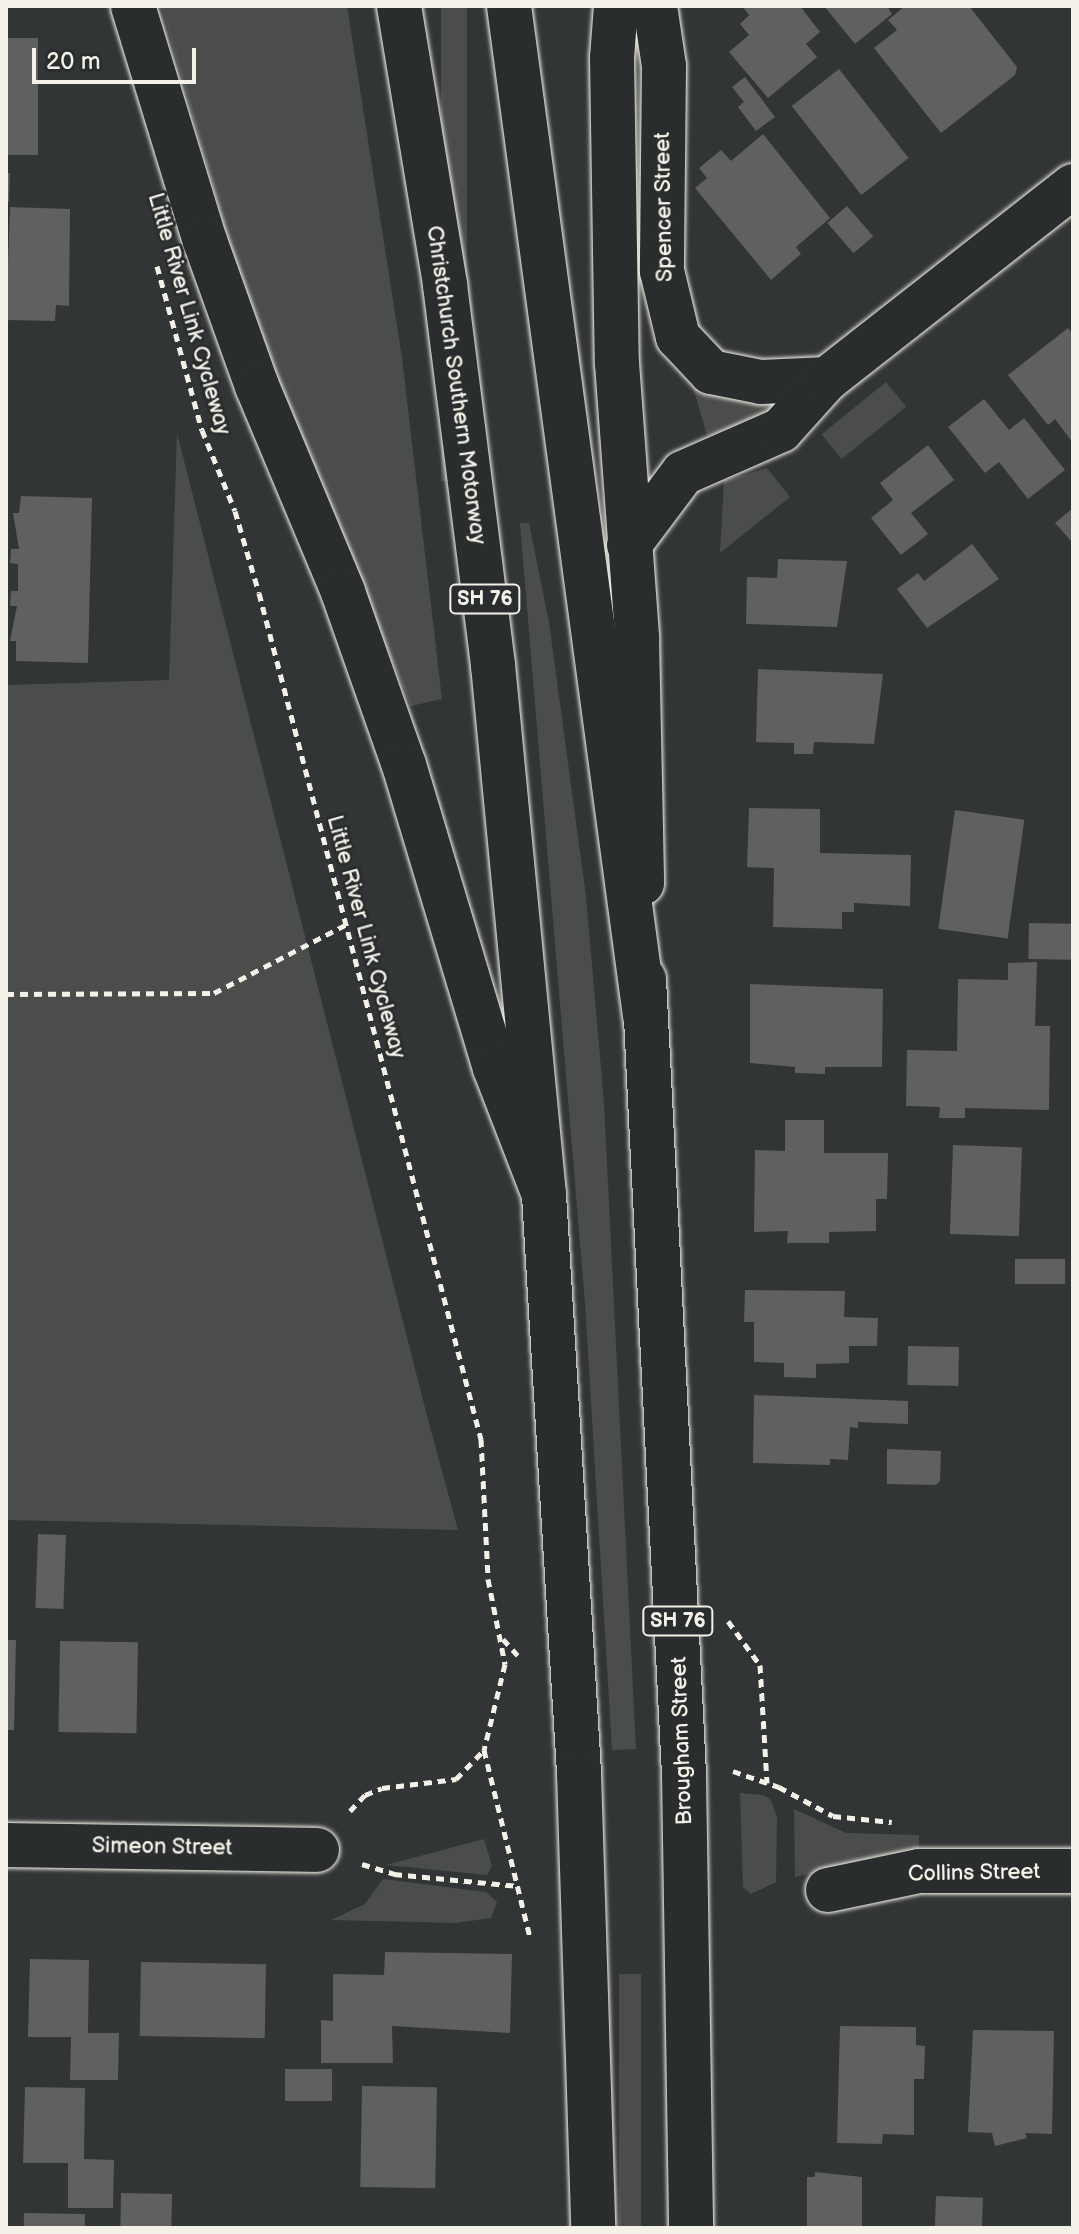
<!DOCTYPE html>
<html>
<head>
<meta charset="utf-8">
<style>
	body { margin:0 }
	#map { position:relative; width:1079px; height:2234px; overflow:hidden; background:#323535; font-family:"Balsamiq Sans",sans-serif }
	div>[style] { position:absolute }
	.green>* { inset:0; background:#4b4d4c; transform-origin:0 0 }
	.building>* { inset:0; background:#5f605f; transform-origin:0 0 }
	.path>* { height:5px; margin-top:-2.5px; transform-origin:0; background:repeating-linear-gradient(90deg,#f4f1e8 0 8px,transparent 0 14px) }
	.roads { filter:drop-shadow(0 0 2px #f4f1e8) drop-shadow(0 0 2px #f4f1e8) }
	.minor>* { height:44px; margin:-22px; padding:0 22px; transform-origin:22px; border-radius:22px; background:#2a2d2e }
	.trunk>* { height:44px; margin:-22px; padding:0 22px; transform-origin:22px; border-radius:22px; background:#2a2d2e }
	.motorway>* { height:44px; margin:-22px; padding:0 22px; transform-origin:22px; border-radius:22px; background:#2a2d2e }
	span { translate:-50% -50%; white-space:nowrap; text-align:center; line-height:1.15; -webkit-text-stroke:6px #2a2d2e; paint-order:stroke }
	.shield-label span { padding:2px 6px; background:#2a2d2e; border:2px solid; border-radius:6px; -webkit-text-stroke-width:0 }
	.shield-label { font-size:20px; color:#f4f1e8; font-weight:700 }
	.street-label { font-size:22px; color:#f4f1e8 }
	.frame { position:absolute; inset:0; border:8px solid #f4f1e8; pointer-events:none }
	.scale { position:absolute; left:32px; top:48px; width:164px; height:36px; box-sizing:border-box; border:4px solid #f4f1e8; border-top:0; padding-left:10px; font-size:24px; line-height:28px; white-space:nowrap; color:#f4f1e8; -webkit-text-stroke:6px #2a2d2e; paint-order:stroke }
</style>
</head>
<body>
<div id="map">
	<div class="green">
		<i style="clip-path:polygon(161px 6px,347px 6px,402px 358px,442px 699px,411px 706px,289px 412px,244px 293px)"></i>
		<i style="left:441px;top:6px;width:26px;height:475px"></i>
		<i style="clip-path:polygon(691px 381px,784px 397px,788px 406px,723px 435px,707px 435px)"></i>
		<i style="left:886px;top:382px;width:32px;height:83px;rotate:51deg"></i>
		<i style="clip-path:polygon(177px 433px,425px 1408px,458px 1530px,6px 1520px,6px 685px,169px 680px)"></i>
		<i style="clip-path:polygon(767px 468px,790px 497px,720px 553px,724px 481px)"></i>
		<i style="clip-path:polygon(520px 523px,529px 523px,549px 622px,586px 896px,604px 1103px,636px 1749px,612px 1750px,585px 1303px)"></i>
		<i style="clip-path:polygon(740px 1793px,763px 1795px,771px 1800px,777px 1817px,776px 1882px,751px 1894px,743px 1887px)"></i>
		<i style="clip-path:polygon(794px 1809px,846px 1833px,919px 1835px,919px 1849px,795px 1877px)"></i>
		<i style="clip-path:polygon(484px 1839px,492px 1866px,487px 1875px,386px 1865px)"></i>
		<i style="clip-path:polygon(383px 1879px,486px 1892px,497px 1902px,491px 1918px,456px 1923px,331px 1920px,365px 1904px)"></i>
		<i style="left:619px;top:1974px;width:22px;height:254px"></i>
	</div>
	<div class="building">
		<i style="clip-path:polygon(742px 6px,800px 6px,820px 32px,806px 44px,817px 57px,768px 98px,729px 52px,749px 35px,740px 24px,749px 15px)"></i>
		<i style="clip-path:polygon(824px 6px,887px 6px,892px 14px,855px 44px)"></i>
		<i style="clip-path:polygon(905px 6px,969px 6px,1017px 67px,1015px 75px,941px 133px,874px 48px,897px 30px,888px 20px)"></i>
		<i style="left:6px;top:38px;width:32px;height:117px"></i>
		<i style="left:839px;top:69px;width:113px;height:60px;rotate:52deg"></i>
		<i style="clip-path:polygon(745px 77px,775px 117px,756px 131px,738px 107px,744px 102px,732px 87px)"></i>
		<i style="clip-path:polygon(763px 134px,830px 218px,796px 247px,801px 254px,771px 280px,695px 188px,707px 178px,699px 168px,721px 150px,731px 161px)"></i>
		<i style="clip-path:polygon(6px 173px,10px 173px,9px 202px,6px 201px)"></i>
		<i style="left:847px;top:206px;width:40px;height:26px;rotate:49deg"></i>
		<i style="clip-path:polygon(10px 207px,70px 209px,69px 306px,56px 305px,55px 321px,6px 320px)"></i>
		<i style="clip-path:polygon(1068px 328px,1073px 334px,1073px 443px,1055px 419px,1048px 425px,1008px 375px)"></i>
		<i style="clip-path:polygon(984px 399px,1009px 430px,1024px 418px,1065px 470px,1028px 499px,999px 462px,985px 473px,948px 427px)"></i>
		<i style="clip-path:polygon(928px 445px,954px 480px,911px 513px,928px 534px,901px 555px,871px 518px,893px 500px,880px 483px)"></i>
		<i style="clip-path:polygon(21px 496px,92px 498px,88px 663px,16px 661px,16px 641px,10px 641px,17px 606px,10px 606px,11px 591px,18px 591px,18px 564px,10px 563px,11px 549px,19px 549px,13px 513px,19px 513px)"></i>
		<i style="clip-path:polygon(1073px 508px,1073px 543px,1055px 523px)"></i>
		<i style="clip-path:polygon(972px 544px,999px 579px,927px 628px,897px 589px,918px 573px,924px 581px)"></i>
		<i style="clip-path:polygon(778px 559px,847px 561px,837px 627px,746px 624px,747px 577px,777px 578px)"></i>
		<i style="clip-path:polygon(758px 669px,883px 674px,874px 744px,814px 742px,813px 754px,794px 754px,794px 743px,756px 742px)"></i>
		<i style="clip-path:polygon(749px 808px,820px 809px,820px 853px,911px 855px,910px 906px,854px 903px,854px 912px,842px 912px,842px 929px,773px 927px,774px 868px,747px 867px)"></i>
		<i style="left:955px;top:810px;width:70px;height:120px;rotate:8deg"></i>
		<i style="left:1029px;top:923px;width:44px;height:36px;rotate:1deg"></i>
		<i style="clip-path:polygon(1037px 962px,1035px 1026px,1050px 1026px,1049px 1110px,965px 1108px,965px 1118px,939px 1118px,940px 1107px,906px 1106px,907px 1050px,957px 1051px,958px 979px,1008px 980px,1008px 963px)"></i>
		<i style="clip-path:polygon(750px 984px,883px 989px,882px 1067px,825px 1067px,825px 1074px,795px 1073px,795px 1067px,750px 1063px)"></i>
		<i style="clip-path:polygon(785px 1120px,824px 1120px,824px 1153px,888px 1153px,887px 1199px,876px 1199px,876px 1231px,829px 1232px,829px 1243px,787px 1243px,788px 1231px,754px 1232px,755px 1150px,785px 1151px)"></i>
		<i style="left:953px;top:1145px;width:69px;height:89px;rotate:2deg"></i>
		<i style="left:1015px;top:1259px;width:50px;height:25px"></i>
		<i style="clip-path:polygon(745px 1290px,845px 1291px,844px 1317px,878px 1318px,877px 1346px,849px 1346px,849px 1363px,816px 1364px,816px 1378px,784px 1377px,784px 1363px,754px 1362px,754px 1322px,744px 1322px)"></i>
		<i style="left:908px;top:1346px;width:51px;height:39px;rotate:1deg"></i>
		<i style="clip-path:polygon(754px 1395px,908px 1401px,908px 1424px,858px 1422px,858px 1428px,850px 1427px,848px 1460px,830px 1459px,830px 1465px,753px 1463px)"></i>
		<i style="clip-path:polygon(887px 1449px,941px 1451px,940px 1481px,936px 1485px,887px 1484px)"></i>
		<i style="left:38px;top:1534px;width:28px;height:74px;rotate:2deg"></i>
		<i style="clip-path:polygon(6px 1640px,16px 1640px,14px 1730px,6px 1730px)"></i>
		<i style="left:60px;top:1641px;width:78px;height:91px;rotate:1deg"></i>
		<i style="clip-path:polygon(385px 1952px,512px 1954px,510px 2033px,392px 2026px,393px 2063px,321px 2063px,321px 2020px,333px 2021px,333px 1974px,384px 1975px)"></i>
		<i style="clip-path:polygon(30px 1959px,89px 1960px,88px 2033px,119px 2033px,118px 2080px,70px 2080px,71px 2037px,28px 2037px)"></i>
		<i style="left:141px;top:1962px;width:125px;height:74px;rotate:1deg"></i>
		<i style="clip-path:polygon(840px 2026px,916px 2027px,916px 2045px,925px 2046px,924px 2079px,914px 2079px,914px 2135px,883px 2134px,882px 2144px,837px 2143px)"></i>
		<i style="clip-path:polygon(973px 2030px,1054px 2031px,1052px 2134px,1025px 2133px,1027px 2138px,995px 2146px,992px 2133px,968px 2132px)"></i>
		<i style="left:285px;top:2069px;width:47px;height:32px"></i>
		<i style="left:362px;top:2086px;width:75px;height:101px;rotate:1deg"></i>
		<i style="clip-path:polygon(25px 2087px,85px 2088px,84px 2159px,114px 2160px,113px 2208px,68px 2208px,68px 2163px,23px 2163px)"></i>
		<i style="clip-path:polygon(815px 2172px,862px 2177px,862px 2228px,807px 2228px,807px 2177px,815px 2177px)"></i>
		<i style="left:121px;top:2193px;width:51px;height:35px;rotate:1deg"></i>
		<i style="left:936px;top:2196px;width:47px;height:32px;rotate:2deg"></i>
		<i style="left:24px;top:2213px;width:61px;height:15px;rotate:1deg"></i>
	</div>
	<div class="path">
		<i style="left:157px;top:266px;width:170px;rotate:74.7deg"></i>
		<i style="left:202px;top:430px;width:87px;rotate:67.8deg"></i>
		<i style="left:235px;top:511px;width:85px;rotate:73.7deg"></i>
		<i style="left:259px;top:593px;width:875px;rotate:75.3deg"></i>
		<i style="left:481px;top:1439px;width:140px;rotate:87.1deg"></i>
		<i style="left:488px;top:1579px;width:87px;rotate:78.7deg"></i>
		<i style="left:505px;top:1664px;width:89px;rotate:103.7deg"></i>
		<i style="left:484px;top:1750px;width:193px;rotate:76.2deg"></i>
		<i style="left:6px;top:994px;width:208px;rotate:-0.3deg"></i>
		<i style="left:214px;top:993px;width:148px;rotate:-27.4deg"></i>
		<i style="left:728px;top:1621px;width:54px;rotate:54deg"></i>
		<i style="left:760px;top:1665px;width:118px;rotate:86.6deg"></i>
		<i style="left:503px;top:1639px;width:25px;rotate:48deg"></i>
		<i style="left:733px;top:1771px;width:49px;rotate:19.2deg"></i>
		<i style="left:779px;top:1787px;width:61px;rotate:28.2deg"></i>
		<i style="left:833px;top:1816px;width:59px;rotate:5.8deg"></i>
		<i style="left:350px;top:1811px;width:22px;rotate:-47deg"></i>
		<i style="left:365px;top:1795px;width:18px;rotate:-22deg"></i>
		<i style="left:382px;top:1788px;width:75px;rotate:-6.9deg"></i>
		<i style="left:456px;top:1779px;width:39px;rotate:-46deg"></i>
		<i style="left:362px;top:1864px;width:34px;rotate:17deg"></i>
		<i style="left:394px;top:1874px;width:126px;rotate:5.5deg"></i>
	</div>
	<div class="roads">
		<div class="minor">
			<i style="left:655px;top:6px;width:61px;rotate:81.5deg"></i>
			<i style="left:664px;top:66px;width:205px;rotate:90.6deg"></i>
			<i style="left:662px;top:271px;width:68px;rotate:76.4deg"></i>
			<i style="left:678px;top:337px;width:48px;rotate:46.7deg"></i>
			<i style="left:711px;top:372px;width:51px;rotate:11.3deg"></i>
			<i style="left:761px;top:382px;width:66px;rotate:-2.6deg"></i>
			<i style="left:629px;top:545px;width:90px;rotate:-53.1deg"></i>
			<i style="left:683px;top:473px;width:107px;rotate:-23.7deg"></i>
			<i style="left:781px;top:430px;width:69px;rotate:-48deg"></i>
			<i style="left:827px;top:379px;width:313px;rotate:-38.1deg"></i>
			<i style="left:6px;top:1845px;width:311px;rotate:0.9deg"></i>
			<i style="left:828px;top:1890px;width:93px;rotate:-11.8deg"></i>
			<i style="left:919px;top:1871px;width:154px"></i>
		</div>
		<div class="trunk">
			<i style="left:133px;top:6px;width:246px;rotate:73deg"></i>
			<i style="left:205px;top:241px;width:154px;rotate:70.3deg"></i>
			<i style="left:257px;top:386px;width:223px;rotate:67.3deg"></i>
			<i style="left:343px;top:592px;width:183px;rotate:70.6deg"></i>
			<i style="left:404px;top:765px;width:316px;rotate:73.3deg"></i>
			<i style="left:495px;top:1068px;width:136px;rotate:68.9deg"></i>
			<i style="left:544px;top:1195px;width:579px;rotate:86.53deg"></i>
			<i style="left:579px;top:1773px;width:455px;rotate:88.2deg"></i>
			<i style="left:616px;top:6px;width:52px;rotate:94.4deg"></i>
			<i style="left:612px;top:58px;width:305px;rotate:89.1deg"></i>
			<i style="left:617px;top:363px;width:276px;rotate:85.8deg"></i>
			<i style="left:637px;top:638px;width:245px;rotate:88.8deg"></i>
			<i style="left:644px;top:979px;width:797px;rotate:87.12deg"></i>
			<i style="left:684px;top:1775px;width:453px;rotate:89.1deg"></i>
		</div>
		<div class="motorway">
			<i style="left:399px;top:6px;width:283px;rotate:80.6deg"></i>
			<i style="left:445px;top:285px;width:383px;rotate:82.8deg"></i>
			<i style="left:493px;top:665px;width:532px;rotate:84.5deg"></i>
			<i style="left:509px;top:6px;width:1019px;rotate:82.33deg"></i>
		</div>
	</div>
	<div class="shield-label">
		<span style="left:485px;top:599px">SH 76</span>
		<span style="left:678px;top:1621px">SH 76</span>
	</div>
	<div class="street-label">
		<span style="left:664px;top:207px;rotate:-91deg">Spencer Street</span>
		<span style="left:189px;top:314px;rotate:74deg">Little River Link Cycleway</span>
		<span style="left:456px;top:385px;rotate:82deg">Christchurch Southern Motorway</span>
		<span style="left:366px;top:937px;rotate:75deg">Little River Link Cycleway</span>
		<span style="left:682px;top:1741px;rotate:-92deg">Brougham Street</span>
		<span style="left:162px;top:1847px;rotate:1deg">Simeon Street</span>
		<span style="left:974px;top:1873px;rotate:-1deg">Collins Street</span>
	</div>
	<div class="frame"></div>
	<div class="scale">20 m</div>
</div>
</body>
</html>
